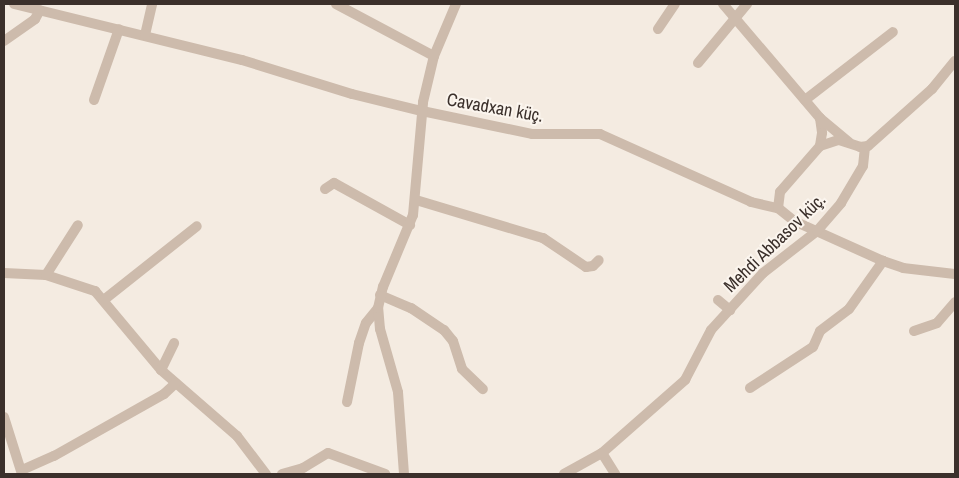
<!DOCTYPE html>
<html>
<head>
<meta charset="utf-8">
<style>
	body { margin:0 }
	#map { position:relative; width:959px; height:478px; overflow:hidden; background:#f4ebe1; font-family:"Archivo Narrow",sans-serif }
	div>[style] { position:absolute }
	.minor>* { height:10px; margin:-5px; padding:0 5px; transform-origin:5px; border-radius:5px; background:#cdbbac }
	span { translate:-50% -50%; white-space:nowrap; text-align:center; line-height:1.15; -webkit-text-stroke:4px #fbf5ee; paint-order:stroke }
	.street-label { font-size:18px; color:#3b302b }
	.frame { position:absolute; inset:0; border:5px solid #3b302b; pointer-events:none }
</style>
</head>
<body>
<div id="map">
	<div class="minor">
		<i style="left:14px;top:4px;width:235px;rotate:13.8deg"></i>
		<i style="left:242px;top:60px;width:115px;rotate:17.2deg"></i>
		<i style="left:352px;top:94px;width:72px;rotate:13.7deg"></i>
		<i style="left:422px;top:111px;width:112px;rotate:11.8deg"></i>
		<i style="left:532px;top:134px;width:68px"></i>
		<i style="left:600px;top:134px;width:166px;rotate:24.2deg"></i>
		<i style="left:751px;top:202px;width:28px;rotate:13deg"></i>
		<i style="left:778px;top:208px;width:21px;rotate:39deg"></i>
		<i style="left:794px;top:221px;width:98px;rotate:24.2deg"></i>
		<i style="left:883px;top:261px;width:21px;rotate:19deg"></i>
		<i style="left:903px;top:268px;width:52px;rotate:6.6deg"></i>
		<i style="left:336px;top:4px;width:111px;rotate:28deg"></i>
		<i style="left:723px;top:4px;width:150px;rotate:49.6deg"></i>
		<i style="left:820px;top:118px;width:15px;rotate:82deg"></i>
		<i style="left:822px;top:133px;width:13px;rotate:99deg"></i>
		<i style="left:820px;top:146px;width:61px;rotate:131deg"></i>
		<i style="left:780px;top:192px;width:16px;rotate:97deg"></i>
		<i style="left:658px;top:29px;width:30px;rotate:-56deg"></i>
		<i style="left:145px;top:35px;width:32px;rotate:-77deg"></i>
		<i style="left:4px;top:41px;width:38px;rotate:-35deg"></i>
		<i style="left:35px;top:19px;width:10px;rotate:-61deg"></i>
		<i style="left:698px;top:63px;width:77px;rotate:-50.3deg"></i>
		<i style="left:94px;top:100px;width:75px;rotate:-70.6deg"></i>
		<i style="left:805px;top:100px;width:111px;rotate:-37.7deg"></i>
		<i style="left:820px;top:118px;width:38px;rotate:40deg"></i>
		<i style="left:820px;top:146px;width:20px;rotate:-18deg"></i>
		<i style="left:839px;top:140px;width:22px;rotate:18deg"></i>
		<i style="left:860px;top:147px;width:8px;rotate:-7deg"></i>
		<i style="left:868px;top:146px;width:86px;rotate:-41.7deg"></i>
		<i style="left:932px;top:89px;width:36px;rotate:-51deg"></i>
		<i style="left:325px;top:189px;width:11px;rotate:-34deg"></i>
		<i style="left:334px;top:183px;width:87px;rotate:28.9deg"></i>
		<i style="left:416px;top:200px;width:133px;rotate:16.7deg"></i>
		<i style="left:543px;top:238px;width:52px;rotate:34deg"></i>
		<i style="left:586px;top:267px;width:7px;rotate:-8deg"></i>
		<i style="left:593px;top:266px;width:8px;rotate:-45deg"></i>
		<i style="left:4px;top:273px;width:42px;rotate:2.7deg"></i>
		<i style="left:46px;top:275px;width:52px;rotate:18.1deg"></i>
		<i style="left:95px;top:291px;width:103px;rotate:50.1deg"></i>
		<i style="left:161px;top:370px;width:101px;rotate:41deg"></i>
		<i style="left:237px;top:436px;width:48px;rotate:52.7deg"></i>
		<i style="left:46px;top:275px;width:59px;rotate:-57.4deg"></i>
		<i style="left:380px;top:295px;width:34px;rotate:23deg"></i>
		<i style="left:411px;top:308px;width:40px;rotate:34deg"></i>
		<i style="left:444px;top:330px;width:14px;rotate:51deg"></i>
		<i style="left:453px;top:341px;width:29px;rotate:72deg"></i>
		<i style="left:462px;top:369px;width:29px;rotate:44deg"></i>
		<i style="left:105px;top:299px;width:117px;rotate:-38.4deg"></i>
		<i style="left:718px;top:300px;width:16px;rotate:40deg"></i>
		<i style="left:914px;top:331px;width:24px;rotate:-19deg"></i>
		<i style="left:937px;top:323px;width:28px;rotate:-49deg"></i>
		<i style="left:161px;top:370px;width:30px;rotate:-64deg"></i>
		<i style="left:750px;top:388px;width:75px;rotate:-33.1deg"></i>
		<i style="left:813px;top:347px;width:17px;rotate:-66deg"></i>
		<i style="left:820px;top:331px;width:36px;rotate:-37deg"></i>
		<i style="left:849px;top:309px;width:59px;rotate:-54.7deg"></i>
		<i style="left:347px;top:402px;width:60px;rotate:-78.5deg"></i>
		<i style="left:359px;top:343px;width:21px;rotate:-71deg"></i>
		<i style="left:366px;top:323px;width:19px;rotate:-51deg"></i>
		<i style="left:4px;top:417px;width:60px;rotate:72.5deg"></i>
		<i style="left:602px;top:453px;width:25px;rotate:58deg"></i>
		<i style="left:22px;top:470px;width:35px;rotate:-24deg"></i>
		<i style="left:54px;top:456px;width:126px;rotate:-29.4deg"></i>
		<i style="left:164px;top:394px;width:16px;rotate:-43deg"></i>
		<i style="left:282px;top:474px;width:22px;rotate:-16deg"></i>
		<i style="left:303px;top:468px;width:29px;rotate:-31deg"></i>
		<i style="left:328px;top:453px;width:61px;rotate:20.2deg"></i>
		<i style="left:404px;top:474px;width:82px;rotate:-94.2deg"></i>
		<i style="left:398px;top:392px;width:66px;rotate:-105.9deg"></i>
		<i style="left:380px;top:329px;width:21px;rotate:-95deg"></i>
		<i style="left:378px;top:308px;width:22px;rotate:-77deg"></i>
		<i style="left:383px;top:287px;width:78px;rotate:-67.4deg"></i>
		<i style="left:413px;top:215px;width:113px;rotate:-84.9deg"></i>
		<i style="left:423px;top:102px;width:47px;rotate:-76.6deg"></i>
		<i style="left:434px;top:56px;width:56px;rotate:-67.1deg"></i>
		<i style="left:564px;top:474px;width:43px;rotate:-28.9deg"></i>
		<i style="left:602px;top:453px;width:111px;rotate:-41.3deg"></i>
		<i style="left:685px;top:380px;width:56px;rotate:-62.5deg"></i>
		<i style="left:711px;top:330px;width:77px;rotate:-47.6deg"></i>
		<i style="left:763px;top:273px;width:68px;rotate:-37.9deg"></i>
		<i style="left:817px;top:231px;width:37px;rotate:-49deg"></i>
		<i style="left:841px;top:203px;width:43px;rotate:-59.3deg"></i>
		<i style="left:863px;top:166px;width:19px;rotate:-84deg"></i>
	</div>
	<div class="street-label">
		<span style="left:495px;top:108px;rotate:10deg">Cavadxan küç.</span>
		<span style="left:775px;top:243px;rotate:-44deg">Mehdi Abbasov küç.</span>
	</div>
	<div class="frame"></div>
</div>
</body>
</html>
